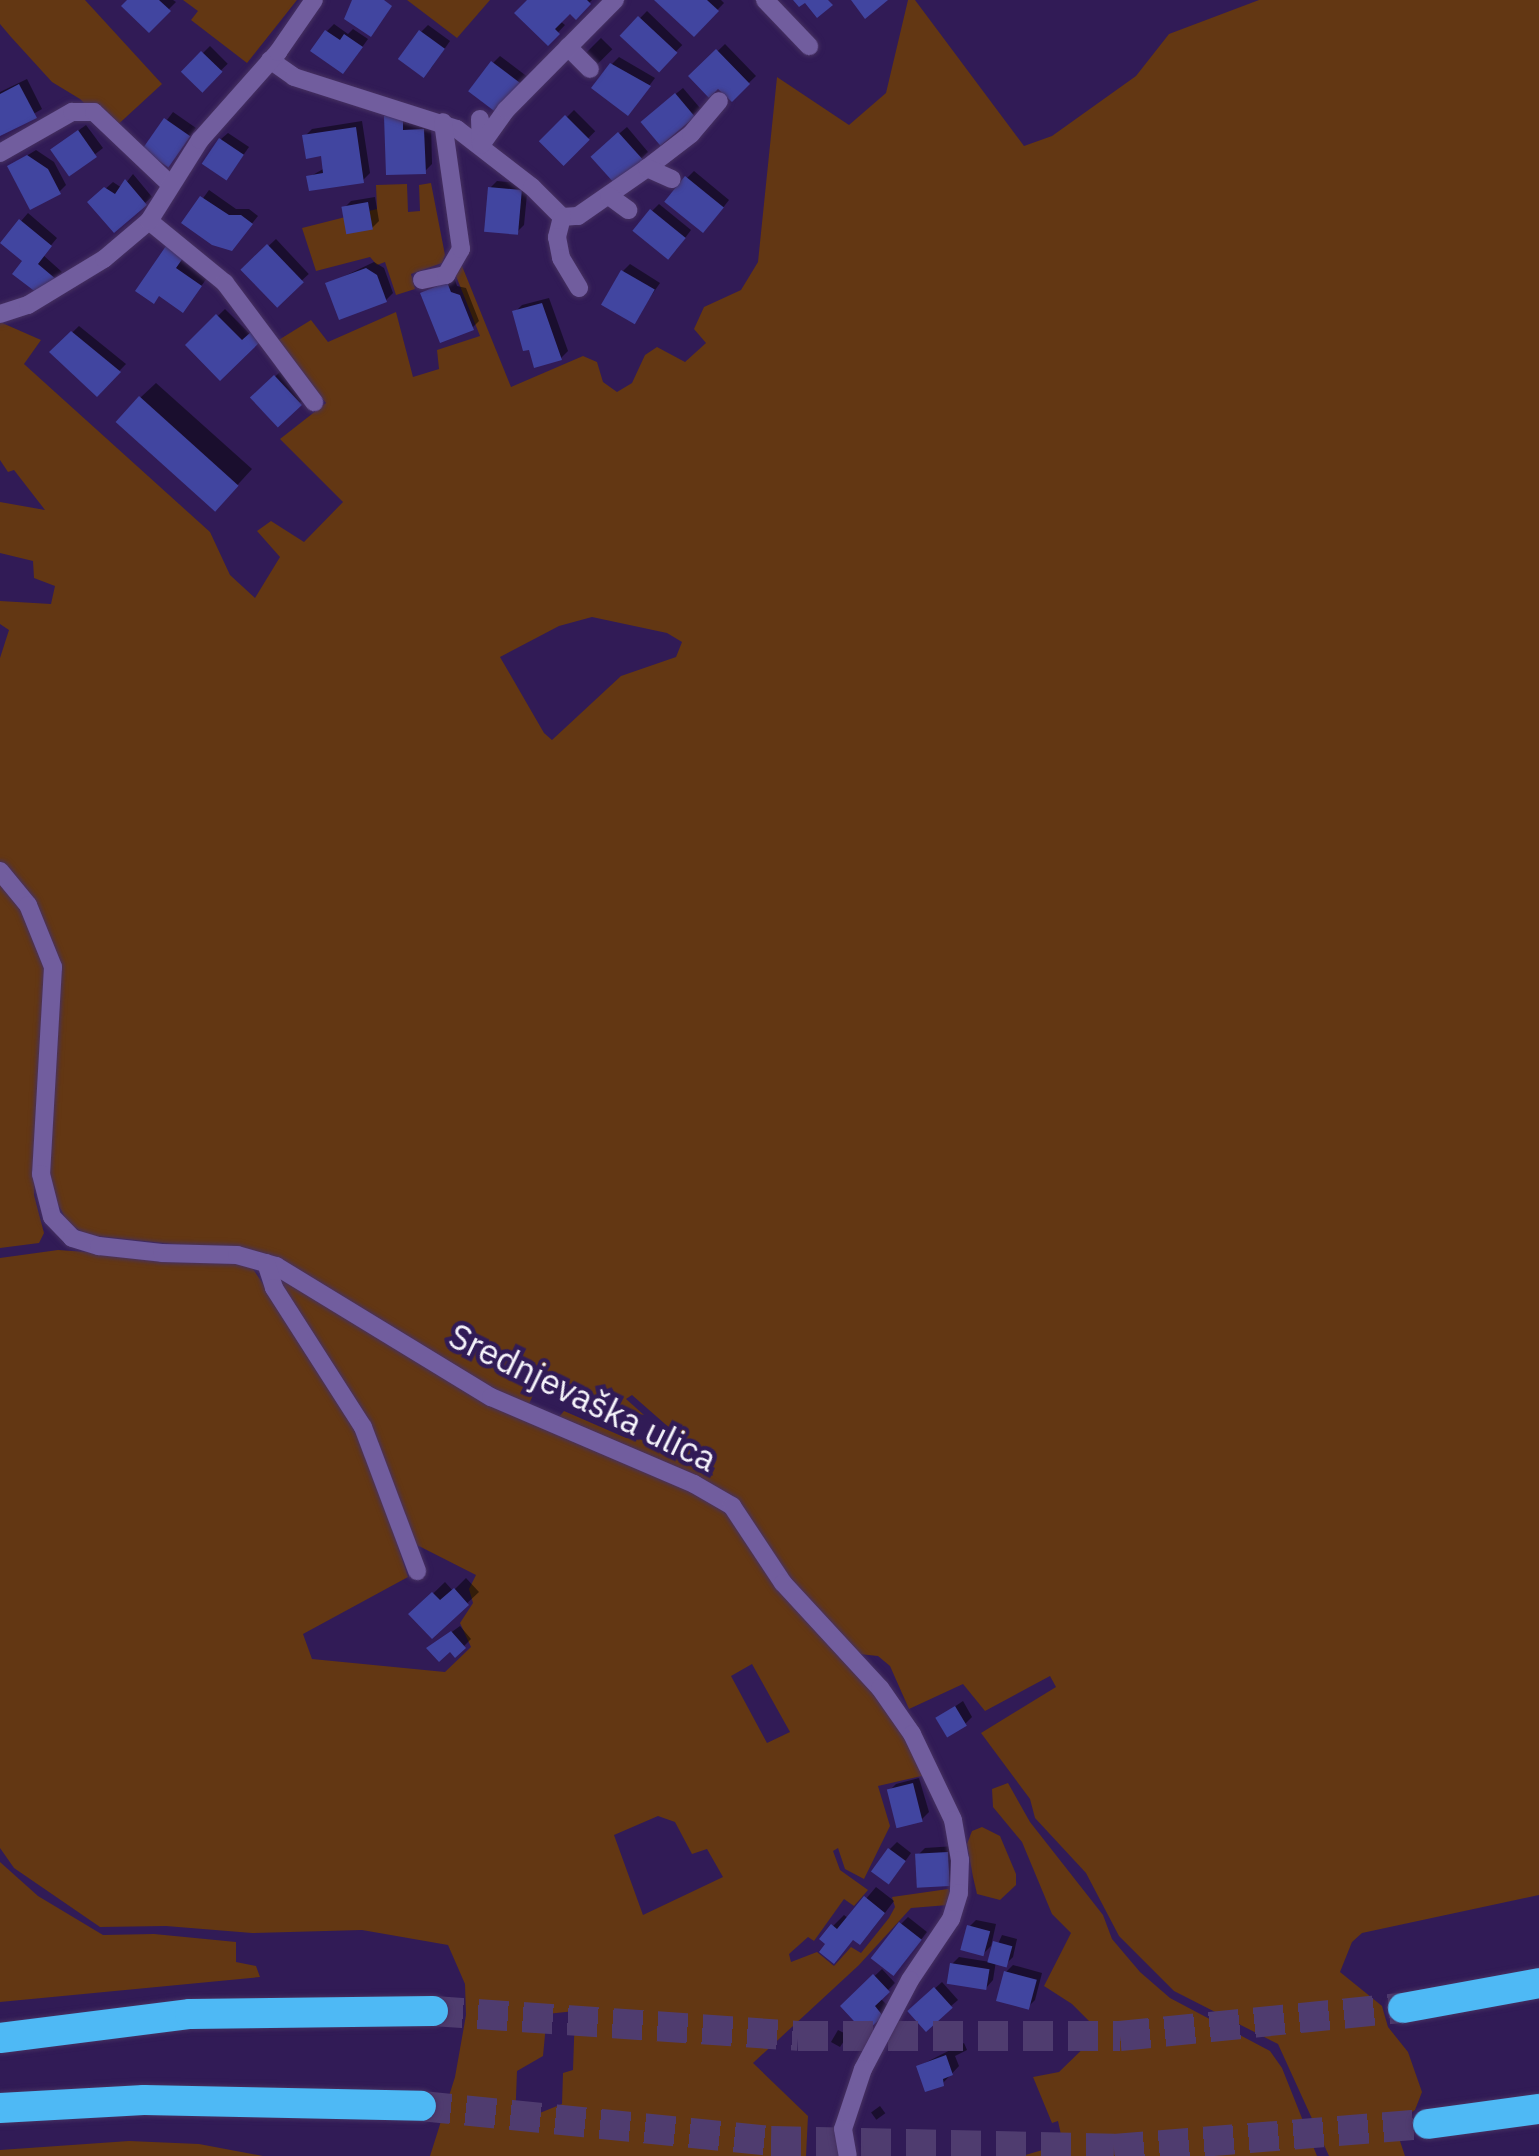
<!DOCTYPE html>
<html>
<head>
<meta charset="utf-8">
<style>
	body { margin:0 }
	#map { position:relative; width:1539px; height:2156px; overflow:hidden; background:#311b56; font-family:"IBM Plex Sans",sans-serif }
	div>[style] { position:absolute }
	.green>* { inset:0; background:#633713 }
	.shadow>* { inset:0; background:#0007; transform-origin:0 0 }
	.building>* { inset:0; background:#4145a0; transform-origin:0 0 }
	.motorway-tunnel>* { height:30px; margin-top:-15px; transform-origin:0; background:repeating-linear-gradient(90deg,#4f3c6f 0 30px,transparent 0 45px) }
	.roads { filter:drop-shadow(0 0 2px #463161) drop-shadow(0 0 2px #463161) }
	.minor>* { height:18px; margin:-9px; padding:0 9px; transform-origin:9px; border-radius:9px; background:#715d9e }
	.motorway>* { height:30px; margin:-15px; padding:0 15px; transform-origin:15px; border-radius:15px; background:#4eb9f5 }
	span { translate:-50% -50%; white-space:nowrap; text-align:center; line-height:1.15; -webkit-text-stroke:9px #311b56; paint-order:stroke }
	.street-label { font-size:35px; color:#f6f4fb }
</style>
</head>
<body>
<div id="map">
	<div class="green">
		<i style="clip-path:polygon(0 0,85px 0,162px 84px,112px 130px,80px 99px,52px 82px,11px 37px,0 24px)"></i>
		<i style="clip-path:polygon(183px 0,297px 0,247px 63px,191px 20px,198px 11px)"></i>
		<i style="clip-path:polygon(407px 0,490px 0,457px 38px)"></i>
		<i style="clip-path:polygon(evenodd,908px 0,915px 0,1024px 146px,1052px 136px,1136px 76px,1169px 34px,1259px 0,1539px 0,1539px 1895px,1362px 1933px,1352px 1942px,1340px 1972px,1382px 2006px,1388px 2027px,1408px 2052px,1422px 2092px,1415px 2110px,1400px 2120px,1396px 2129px,1405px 2156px,1329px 2156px,1278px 2044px,1174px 1991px,1119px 1936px,1086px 1873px,1035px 1818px,1030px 1799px,981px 1733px,1056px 1687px,1050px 1676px,985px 1711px,963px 1684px,909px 1709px,890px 1666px,878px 1656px,859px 1654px,809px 1606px,749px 1518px,559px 1417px,564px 1411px,626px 1438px,689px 1445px,632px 1395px,626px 1399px,644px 1415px,616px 1409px,541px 1378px,528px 1406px,230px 1250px,87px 1235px,68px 1223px,45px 1180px,55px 959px,0 867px,0 658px,9px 630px,0 624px,0 601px,51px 604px,55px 586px,34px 578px,33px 561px,0 553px,0 502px,45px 510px,14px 470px,8px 472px,0 460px,0 322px,41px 340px,24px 364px,210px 532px,230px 575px,255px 598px,280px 557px,257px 531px,271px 521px,304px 542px,343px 502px,280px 439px,326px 403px,277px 341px,311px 320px,328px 342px,396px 312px,413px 377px,439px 369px,437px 350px,480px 336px,452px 266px,462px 266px,511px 387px,583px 356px,597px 362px,603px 382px,617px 392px,632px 383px,645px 355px,657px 347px,685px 362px,706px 343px,694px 329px,704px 307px,741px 290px,758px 262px,777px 77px,849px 125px,886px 93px,908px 0,592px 617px,667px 633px,682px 642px,676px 657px,621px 676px,552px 740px,544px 733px,500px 657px,559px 626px,592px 617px)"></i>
		<i style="clip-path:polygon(431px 183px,445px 255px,442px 263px,411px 274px,415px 289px,396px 295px,385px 262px,377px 265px,370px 257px,316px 271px,302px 228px,377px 209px,376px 185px,407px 184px,408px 212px,420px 211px,419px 185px)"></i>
		<i style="clip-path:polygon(0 880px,26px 914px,43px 948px,46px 975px,34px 1195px,44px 1233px,39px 1243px,0 1248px)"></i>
		<i style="clip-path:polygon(evenodd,58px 1250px,249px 1263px,345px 1407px,368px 1455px,408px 1577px,303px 1634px,312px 1659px,445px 1672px,471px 1647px,460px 1623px,473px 1603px,469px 1589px,476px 1575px,409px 1541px,377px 1451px,277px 1286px,279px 1275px,456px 1384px,722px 1505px,859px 1672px,930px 1774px,878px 1786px,890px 1826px,864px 1879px,845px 1869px,838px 1848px,833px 1851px,840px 1870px,868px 1890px,854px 1906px,844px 1899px,814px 1941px,808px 1937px,789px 1954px,791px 1962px,817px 1952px,834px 1966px,851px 1947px,861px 1953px,889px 1918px,895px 1907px,892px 1897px,948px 1889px,952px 1894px,948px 1905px,911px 1908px,859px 1965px,753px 2063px,808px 2116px,806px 2156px,430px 2156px,455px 2077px,466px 2015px,465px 1984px,448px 1945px,362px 1930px,252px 1933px,166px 1926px,100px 1927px,14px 1868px,0 1848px,0 1258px,58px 1250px,752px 1664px,790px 1732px,767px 1743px,731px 1676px,752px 1664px,58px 1250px,658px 1816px,675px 1822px,692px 1854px,707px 1849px,723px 1877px,643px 1915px,614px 1835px,658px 1816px,58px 1250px,575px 2011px,573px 2070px,563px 2073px,562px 2104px,515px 2123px,517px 2071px,543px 2056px,547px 2014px,575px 2011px)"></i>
		<i style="clip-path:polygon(1008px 1783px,1030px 1822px,1103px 1915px,1112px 1939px,1140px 1972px,1170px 1998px,1270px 2051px,1282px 2068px,1317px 2156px,1022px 2156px,1063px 2144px,1058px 2121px,1052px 2123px,1033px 2077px,1059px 2072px,1097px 2035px,1095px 2027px,1072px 2004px,1044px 1986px,1071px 1933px,1052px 1914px,1022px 1842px,993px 1807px,992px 1789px)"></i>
		<i style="clip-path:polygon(982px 1827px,1000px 1836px,1016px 1874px,1016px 1885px,1000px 1900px,977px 1894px,973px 1877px,967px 1844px,972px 1831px)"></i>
		<i style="clip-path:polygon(0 1862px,38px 1896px,103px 1935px,154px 1934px,236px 1942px,236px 1962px,256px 1966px,260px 1977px,0 2002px)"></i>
		<i style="clip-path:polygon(129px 2141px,199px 2144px,263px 2156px,0 2156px,0 2150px)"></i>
	</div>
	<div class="shadow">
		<i style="clip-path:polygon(131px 0,173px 0,176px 2px,149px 29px)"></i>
		<i style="clip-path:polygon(530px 0,592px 0,576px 16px,570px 11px,560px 21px,565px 25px,548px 43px)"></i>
		<i style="clip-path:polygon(658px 0,721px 0,724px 3px,694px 34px)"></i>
		<i style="left:647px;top:11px;width:49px;height:34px;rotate:44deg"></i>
		<i style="clip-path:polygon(334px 24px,348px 34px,353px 29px,368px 39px,350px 64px,327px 31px)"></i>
		<i style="clip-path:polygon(428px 25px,450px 41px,431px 68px,421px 32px)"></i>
		<i style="left:601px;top:38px;width:16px;height:35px;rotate:45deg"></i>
		<i style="clip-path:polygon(725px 44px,756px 76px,732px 99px,718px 85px,691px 77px)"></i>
		<i style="left:210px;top:46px;width:25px;height:37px;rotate:45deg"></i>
		<i style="clip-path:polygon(500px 56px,529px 78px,497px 110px,493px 63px)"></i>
		<i style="clip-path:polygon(619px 57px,655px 78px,634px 106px,612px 64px)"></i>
		<i style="clip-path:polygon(27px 79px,42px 109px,0 133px,0 92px)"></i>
		<i style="clip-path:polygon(683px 88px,700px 108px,693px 115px,650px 115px)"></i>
		<i style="clip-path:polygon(409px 109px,409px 124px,431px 123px,432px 164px,425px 171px,386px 117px)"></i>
		<i style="left:574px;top:110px;width:30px;height:45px;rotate:45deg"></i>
		<i style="clip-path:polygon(173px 112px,196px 128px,174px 158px,145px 149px)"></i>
		<i style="clip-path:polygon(362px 121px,370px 173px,363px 180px,309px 177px,325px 168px,323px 154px,305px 136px,312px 129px)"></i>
		<i style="clip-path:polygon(86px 125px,103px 148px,71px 173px,61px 143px)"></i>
		<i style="clip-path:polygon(627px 127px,648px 152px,641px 159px,601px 149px)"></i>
		<i style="clip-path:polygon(228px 133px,249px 147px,232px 171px,221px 139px)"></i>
		<i style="clip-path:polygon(36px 150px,54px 162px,66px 185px,59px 192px,10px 166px)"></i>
		<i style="clip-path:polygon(694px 171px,729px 200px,711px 223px,687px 178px)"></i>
		<i style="clip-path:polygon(133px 174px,152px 197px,145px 203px,91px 202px,113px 182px,122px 188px)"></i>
		<i style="clip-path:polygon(497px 181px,528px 184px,524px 225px,517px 232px,490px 188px)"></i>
		<i style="clip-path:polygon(209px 190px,236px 209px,249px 209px,258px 216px,238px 241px,185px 223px)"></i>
		<i style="clip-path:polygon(375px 197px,379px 221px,372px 228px,344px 208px,351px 201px)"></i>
		<i style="clip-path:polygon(659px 204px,691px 230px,676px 250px,652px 211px)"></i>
		<i style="clip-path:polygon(28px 213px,57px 238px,43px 255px,62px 272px,37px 290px,26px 261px,3px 242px)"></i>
		<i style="left:276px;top:239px;width:48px;height:45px;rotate:47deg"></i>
		<i style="clip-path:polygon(181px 260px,207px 278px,189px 303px,160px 294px,154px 300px)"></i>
		<i style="clip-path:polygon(374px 262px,384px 268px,393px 293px,386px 300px,328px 284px)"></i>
		<i style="clip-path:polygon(630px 264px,660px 283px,633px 322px,623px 271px)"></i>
		<i style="clip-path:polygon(454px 277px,457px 286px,466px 288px,479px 321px,472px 328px,423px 293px)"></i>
		<i style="clip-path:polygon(549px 298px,568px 351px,561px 358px,515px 312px,522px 305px)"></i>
		<i style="clip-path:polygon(225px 309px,250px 334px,220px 378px,188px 345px)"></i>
		<i style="clip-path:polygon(79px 326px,126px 364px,97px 394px,52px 352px)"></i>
		<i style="left:282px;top:370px;width:36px;height:40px;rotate:46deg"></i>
		<i style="clip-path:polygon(156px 383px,252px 469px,231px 492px,140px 398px)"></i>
		<i style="clip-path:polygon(466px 1578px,479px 1592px,432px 1636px,412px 1614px,445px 1582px,453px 1591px)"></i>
		<i style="clip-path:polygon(460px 1626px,471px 1639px,456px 1654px,450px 1648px,430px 1648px)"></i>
		<i style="clip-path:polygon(963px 1701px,972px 1717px,965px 1724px,938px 1718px)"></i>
		<i style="clip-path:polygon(919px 1778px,929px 1812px,922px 1819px,889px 1791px,896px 1784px)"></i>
		<i style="clip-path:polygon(897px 1842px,911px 1853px,896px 1874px,890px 1849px)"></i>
		<i style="clip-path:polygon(955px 1846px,956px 1876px,949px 1883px,918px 1855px,925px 1848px)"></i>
		<i style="clip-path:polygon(876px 1887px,894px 1901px,871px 1931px,855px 1937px,845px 1949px,833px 1926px,844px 1915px,849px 1919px)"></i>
		<i style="clip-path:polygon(908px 1917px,927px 1932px,901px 1966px,901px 1924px)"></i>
		<i style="clip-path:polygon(976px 1920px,996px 1924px,991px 1946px,984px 1953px,969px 1927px)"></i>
		<i style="clip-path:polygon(1002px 1935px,1017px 1939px,1013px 1957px,1006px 1964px,996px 1961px,993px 1980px,986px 1988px,952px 1964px,959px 1957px,990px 1962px)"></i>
		<i style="clip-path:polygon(1013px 1965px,1042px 1973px,1035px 2000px,1028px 2007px,1006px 1972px)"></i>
		<i style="clip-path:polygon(882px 1969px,895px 1983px,880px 1998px,889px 2007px,865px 2029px,843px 2006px)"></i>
		<i style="clip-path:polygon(942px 1982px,958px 2000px,951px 2006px,910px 2011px)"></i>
		<i style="clip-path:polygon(838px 2030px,848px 2035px,840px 2047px,831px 2042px)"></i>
		<i style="clip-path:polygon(964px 2043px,967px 2050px,955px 2056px,959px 2066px,942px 2084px,919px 2066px)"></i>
		<i style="left:880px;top:2106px;width:9px;height:11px;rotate:54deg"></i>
	</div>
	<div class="building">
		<i style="clip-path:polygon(127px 0,159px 0,171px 11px,149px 33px,121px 6px)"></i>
		<i style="clip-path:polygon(352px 0,384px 0,392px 6px,371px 37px,344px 19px)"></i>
		<i style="clip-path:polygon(527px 0,587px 0,591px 4px,576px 20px,570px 14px,555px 29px,560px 34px,548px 46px,514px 13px)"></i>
		<i style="clip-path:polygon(654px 0,707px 0,719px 11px,694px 37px)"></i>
		<i style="clip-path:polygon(793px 0,828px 0,833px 5px,817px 18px,805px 3px,799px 7px)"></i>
		<i style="clip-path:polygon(851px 0,888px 0,865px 19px)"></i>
		<i style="left:638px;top:16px;width:54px;height:27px;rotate:43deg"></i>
		<i style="clip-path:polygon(325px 30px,340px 40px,344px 34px,363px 47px,343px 74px,310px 51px)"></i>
		<i style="left:419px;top:30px;width:32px;height:36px;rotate:36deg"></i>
		<i style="clip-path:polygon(716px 49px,750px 84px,732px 102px,718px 89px,709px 98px,688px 76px)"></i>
		<i style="left:201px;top:51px;width:30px;height:29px;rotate:44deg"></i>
		<i style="left:491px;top:61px;width:41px;height:38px;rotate:37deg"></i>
		<i style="clip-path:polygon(610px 63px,651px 86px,628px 116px,591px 88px)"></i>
		<i style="clip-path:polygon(19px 84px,37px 118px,0 136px,0 94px)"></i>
		<i style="left:675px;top:93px;width:31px;height:45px;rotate:50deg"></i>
		<i style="clip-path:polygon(403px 115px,403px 130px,424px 129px,426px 174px,386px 175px,384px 116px)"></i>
		<i style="left:565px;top:115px;width:35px;height:37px;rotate:45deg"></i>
		<i style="left:164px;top:118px;width:32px;height:38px;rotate:35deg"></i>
		<i style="clip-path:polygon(356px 127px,364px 183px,309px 191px,306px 176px,323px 173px,321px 156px,306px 159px,302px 135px)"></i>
		<i style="left:78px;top:130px;width:33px;height:34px;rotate:55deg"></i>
		<i style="left:618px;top:132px;width:38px;height:37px;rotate:48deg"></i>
		<i style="left:219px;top:138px;width:30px;height:31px;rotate:34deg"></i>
		<i style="clip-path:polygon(27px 155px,48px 169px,61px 194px,30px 210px,7px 166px)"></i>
		<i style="left:685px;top:176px;width:50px;height:33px;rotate:39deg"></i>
		<i style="clip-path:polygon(125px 179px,147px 205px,114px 233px,87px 202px,104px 187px,115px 194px)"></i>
		<i style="left:488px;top:187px;width:34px;height:45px;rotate:5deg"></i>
		<i style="clip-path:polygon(200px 196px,229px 215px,241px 215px,253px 224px,232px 251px,212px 245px,181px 223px)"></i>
		<i style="left:368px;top:202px;width:28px;height:27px;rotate:80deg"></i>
		<i style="left:650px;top:209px;width:46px;height:28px;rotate:39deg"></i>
		<i style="clip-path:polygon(19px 219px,52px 246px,38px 264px,57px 280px,37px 293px,12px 274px,22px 261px,0 243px)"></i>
		<i style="left:267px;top:244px;width:53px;height:37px;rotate:46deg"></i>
		<i style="clip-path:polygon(166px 246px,183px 258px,176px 268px,202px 286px,183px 313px,159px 296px,154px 304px,135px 291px)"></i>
		<i style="clip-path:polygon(366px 268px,377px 275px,387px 302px,339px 320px,325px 283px)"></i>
		<i style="left:621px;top:270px;width:39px;height:40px;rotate:30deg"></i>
		<i style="clip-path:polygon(447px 282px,451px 292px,460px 295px,474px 330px,440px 343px,420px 293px)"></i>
		<i style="clip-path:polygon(542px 303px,562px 360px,534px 368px,529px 350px,523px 351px,512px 311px)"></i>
		<i style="clip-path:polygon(216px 314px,242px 340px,251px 332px,261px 341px,220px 381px,185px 345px)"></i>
		<i style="clip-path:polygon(71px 331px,121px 372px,97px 397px,49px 352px)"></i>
		<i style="left:274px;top:375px;width:41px;height:33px;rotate:47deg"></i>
		<i style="left:139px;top:396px;width:134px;height:35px;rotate:42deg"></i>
		<i style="clip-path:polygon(454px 1588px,469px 1605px,432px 1639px,408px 1614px,432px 1592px,440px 1600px)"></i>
		<i style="clip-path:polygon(451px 1631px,466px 1648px,455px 1658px,450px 1652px,439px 1662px,426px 1648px)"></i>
		<i style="left:955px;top:1706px;width:23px;height:23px;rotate:59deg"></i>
		<i style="left:913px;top:1783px;width:40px;height:27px;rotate:76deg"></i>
		<i style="left:888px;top:1848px;width:22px;height:29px;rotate:36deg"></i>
		<i style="left:948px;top:1852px;width:34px;height:33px;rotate:87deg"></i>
		<i style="clip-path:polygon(864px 1896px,885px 1913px,860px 1945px,853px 1940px,834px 1964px,819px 1952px,825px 1944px,819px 1939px,831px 1924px,837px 1929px)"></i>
		<i style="left:899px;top:1922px;width:29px;height:46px;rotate:38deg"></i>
		<i style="left:967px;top:1925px;width:24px;height:26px;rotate:15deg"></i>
		<i style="left:993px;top:1941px;width:20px;height:22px;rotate:15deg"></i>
		<i style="left:950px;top:1963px;width:40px;height:21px;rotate:9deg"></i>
		<i style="left:1004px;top:1971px;width:34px;height:31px;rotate:15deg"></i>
		<i style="clip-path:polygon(873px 1974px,890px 1992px,875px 2006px,883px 2016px,865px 2033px,840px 2006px)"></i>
		<i style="left:934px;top:1987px;width:28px;height:36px;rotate:48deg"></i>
		<i style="clip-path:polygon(946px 2055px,953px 2075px,943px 2079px,944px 2086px,925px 2092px,916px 2066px)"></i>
	</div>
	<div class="motorway-tunnel">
		<i style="left:433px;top:2011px;width:366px;rotate:3.9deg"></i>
		<i style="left:798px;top:2036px;width:322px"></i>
		<i style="left:1120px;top:2036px;width:284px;rotate:-5.7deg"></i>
		<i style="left:421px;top:2106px;width:352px;rotate:5.7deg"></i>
		<i style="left:771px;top:2141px;width:343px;rotate:1.3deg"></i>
		<i style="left:1114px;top:2149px;width:315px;rotate:-4.6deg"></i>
	</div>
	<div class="roads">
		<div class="minor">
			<i style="left:765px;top:0;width:64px;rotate:46.3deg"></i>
			<i style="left:568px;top:47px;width:31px;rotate:45deg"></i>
			<i style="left:270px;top:60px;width:29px;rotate:35deg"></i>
			<i style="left:294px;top:77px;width:171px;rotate:17.7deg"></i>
			<i style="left:457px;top:129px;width:95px;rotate:37.7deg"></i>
			<i style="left:532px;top:187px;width:42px;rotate:45deg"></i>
			<i style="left:562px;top:217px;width:16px;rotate:-4deg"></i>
			<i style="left:578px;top:216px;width:84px;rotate:-34.8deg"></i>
			<i style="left:647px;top:168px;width:56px;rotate:-37.7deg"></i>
			<i style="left:691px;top:134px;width:43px;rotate:-49.7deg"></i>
			<i style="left:480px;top:119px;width:26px;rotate:88deg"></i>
			<i style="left:481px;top:145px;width:43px;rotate:-54.5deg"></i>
			<i style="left:506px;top:110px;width:155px;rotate:-45.3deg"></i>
			<i style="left:0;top:153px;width:83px;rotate:-29.7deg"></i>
			<i style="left:72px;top:112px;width:22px"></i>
			<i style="left:94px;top:112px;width:106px;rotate:43.5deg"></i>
			<i style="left:647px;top:168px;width:27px;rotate:24deg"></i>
			<i style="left:609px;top:196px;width:24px;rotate:36deg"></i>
			<i style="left:562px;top:217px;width:21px;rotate:104deg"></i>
			<i style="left:557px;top:237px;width:21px;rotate:79deg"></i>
			<i style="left:561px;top:258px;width:35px;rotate:59deg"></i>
			<i style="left:149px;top:221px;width:98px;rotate:39.2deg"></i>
			<i style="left:225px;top:283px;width:149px;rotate:53.2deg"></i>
			<i style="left:422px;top:280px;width:25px;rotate:-12deg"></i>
			<i style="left:446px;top:275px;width:30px;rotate:-60deg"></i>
			<i style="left:461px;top:249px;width:128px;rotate:-98.1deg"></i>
			<i style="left:0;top:314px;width:29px;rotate:-18deg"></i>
			<i style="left:28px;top:305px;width:89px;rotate:-31.2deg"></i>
			<i style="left:104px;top:259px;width:59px;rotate:-40.2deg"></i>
			<i style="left:149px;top:221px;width:96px;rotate:-57.8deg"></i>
			<i style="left:200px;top:140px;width:118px;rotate:-48.4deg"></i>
			<i style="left:278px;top:52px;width:63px;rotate:-55.3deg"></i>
			<i style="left:0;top:871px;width:44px;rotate:50.5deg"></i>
			<i style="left:28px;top:905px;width:67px;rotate:68deg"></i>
			<i style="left:53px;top:967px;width:207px;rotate:93.3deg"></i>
			<i style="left:41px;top:1174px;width:44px;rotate:75.7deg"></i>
			<i style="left:52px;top:1217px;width:29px;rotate:46deg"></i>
			<i style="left:72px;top:1238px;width:28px;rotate:17deg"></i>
			<i style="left:99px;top:1246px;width:63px;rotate:6.3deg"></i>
			<i style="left:162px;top:1253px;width:75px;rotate:1.5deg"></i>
			<i style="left:237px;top:1255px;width:41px;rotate:15.8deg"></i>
			<i style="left:276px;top:1266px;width:252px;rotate:31.4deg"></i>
			<i style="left:491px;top:1397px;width:221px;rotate:23.2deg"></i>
			<i style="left:694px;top:1484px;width:44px;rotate:30.1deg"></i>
			<i style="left:732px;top:1506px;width:92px;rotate:56.5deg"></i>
			<i style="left:783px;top:1583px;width:143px;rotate:47.3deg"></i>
			<i style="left:880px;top:1688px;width:56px;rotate:55.2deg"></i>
			<i style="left:912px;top:1734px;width:95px;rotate:64.5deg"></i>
			<i style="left:953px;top:1820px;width:41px;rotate:80.1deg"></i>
			<i style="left:960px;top:1860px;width:33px;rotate:92deg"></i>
			<i style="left:959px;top:1893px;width:27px;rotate:107deg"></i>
			<i style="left:951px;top:1919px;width:73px;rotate:123.9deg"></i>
			<i style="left:910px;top:1980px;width:101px;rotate:117.8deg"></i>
			<i style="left:863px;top:2069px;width:63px;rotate:108.4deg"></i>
			<i style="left:843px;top:2129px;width:27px;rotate:80deg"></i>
			<i style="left:266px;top:1263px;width:26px;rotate:72deg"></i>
			<i style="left:274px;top:1288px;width:165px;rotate:57.4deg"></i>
			<i style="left:363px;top:1427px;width:154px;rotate:69.4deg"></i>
		</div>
		<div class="motorway">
			<i style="left:1403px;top:2008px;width:138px;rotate:-10.4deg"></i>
			<i style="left:0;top:2038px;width:192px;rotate:-7.2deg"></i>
			<i style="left:190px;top:2014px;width:243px;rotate:-0.7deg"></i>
			<i style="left:0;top:2108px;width:144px;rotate:-3.2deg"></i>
			<i style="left:144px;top:2100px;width:277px;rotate:1.2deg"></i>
			<i style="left:1428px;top:2124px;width:112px;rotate:-7.7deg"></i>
		</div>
	</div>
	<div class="street-label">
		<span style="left:583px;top:1397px;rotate:26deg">Srednjevaška ulica</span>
	</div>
</div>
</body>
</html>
